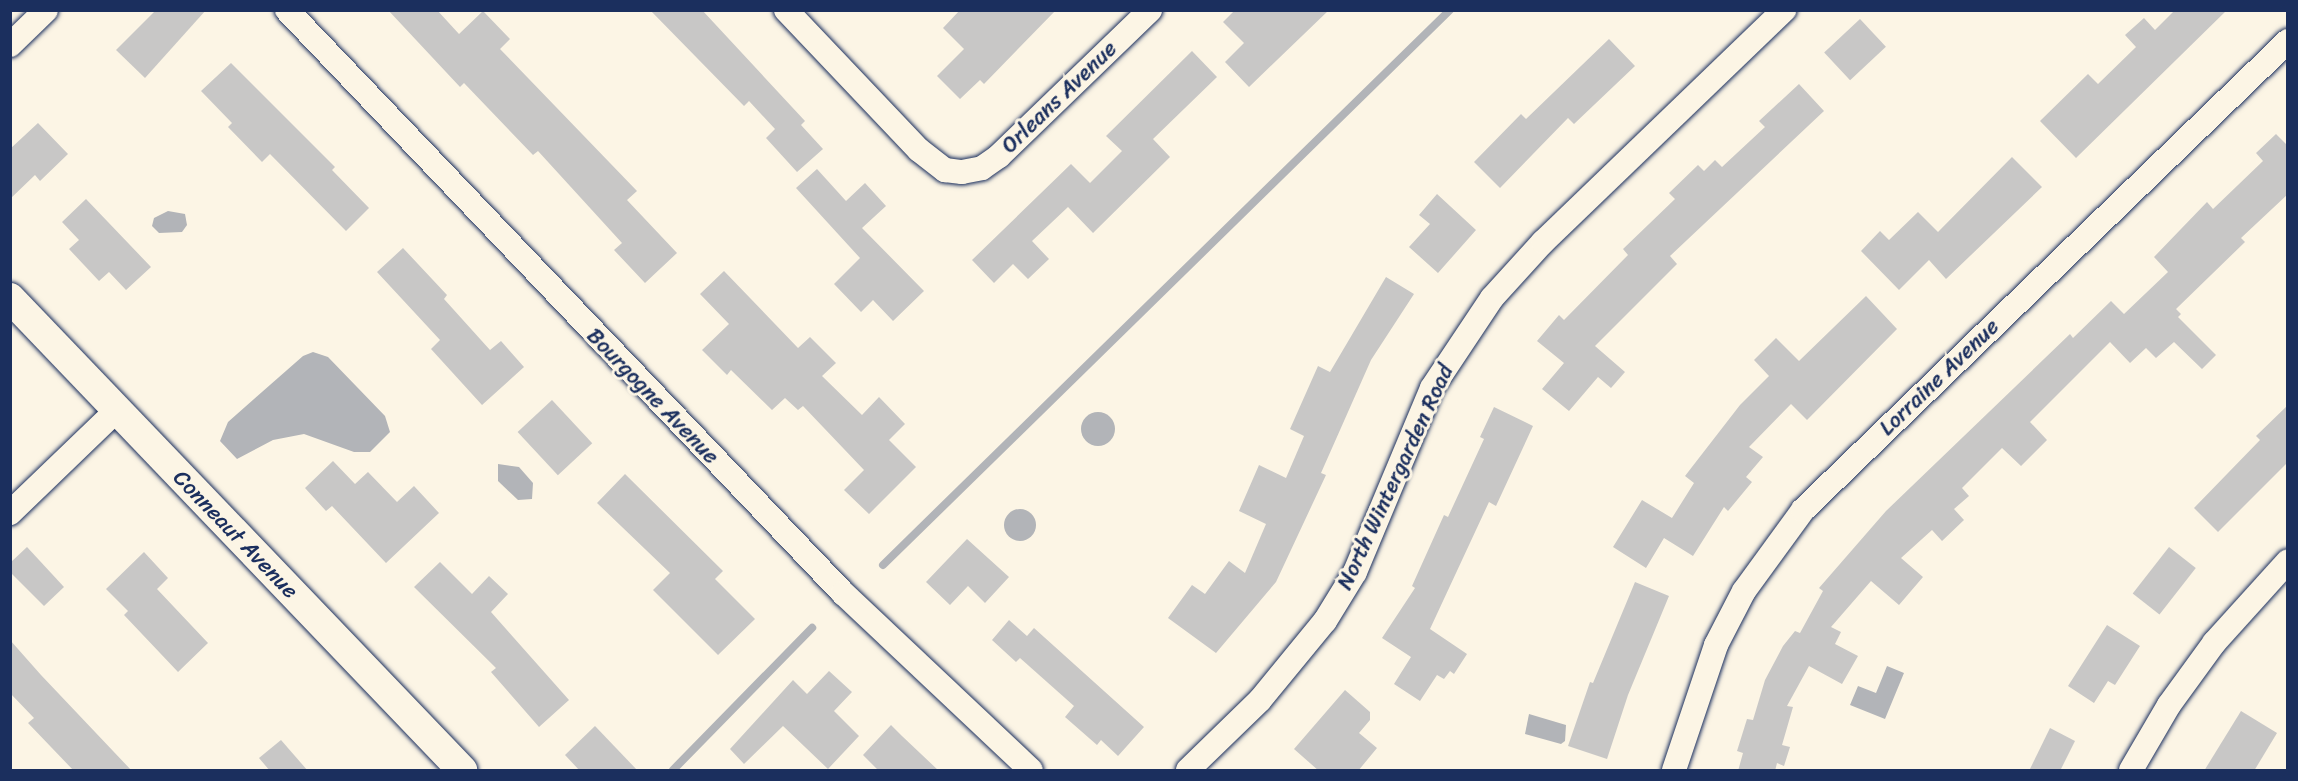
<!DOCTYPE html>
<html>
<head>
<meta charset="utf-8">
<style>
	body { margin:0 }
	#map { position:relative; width:2298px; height:781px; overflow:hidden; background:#fcf5e5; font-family:Sriracha,sans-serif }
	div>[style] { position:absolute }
	.water>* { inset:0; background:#b2b4b8 }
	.round { border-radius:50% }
	.stream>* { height:8px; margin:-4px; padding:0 4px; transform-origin:4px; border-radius:4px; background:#b2b4b8 }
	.building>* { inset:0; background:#c8c7c6; transform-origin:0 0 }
	.roads { filter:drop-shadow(0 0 2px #1b2f5e) drop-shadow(0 0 2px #1b2f5e) }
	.minor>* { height:24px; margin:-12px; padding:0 12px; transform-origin:12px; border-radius:12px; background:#fcf5e5 }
	.tertiary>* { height:30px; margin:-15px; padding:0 15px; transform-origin:15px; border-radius:15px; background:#fcf5e5 }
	span { translate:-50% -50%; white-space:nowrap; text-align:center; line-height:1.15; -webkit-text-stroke:6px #fcf5e5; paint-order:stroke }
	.street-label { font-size:22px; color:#1b2f5e }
	.frame { position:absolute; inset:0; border:12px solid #1b2f5e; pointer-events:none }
</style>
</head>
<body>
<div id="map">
	<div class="water">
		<i style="clip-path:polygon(168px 211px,185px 214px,187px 225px,182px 232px,159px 233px,152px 226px,154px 218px)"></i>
		<i style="clip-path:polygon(313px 352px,328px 357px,385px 416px,390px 432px,370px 452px,354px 452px,304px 434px,273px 440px,237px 459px,220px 441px,228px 422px,303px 356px)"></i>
		<i class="round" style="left:1081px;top:412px;width:34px;height:34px"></i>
		<i style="clip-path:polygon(498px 464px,519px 467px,533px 483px,532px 499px,518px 500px,498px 481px)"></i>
		<i class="round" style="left:1004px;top:509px;width:32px;height:32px"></i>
		<i style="clip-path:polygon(1887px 666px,1904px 673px,1885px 719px,1850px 705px,1858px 686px,1876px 693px)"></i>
		<i style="clip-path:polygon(1529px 714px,1566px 725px,1565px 741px,1561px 744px,1525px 734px)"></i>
	</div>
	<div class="stream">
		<i style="left:883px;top:565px;width:793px;rotate:-44.39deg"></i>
		<i style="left:673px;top:770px;width:199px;rotate:-45.6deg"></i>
	</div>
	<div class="building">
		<i style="clip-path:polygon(156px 10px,206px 10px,145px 78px,116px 50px)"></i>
		<i style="clip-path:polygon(388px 10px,437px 10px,459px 34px,483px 11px,510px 39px,500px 49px,637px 191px,627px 200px,677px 253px,645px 283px,614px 250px,622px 243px,538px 151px,533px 155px,464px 83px,460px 87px)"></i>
		<i style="clip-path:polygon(650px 10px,702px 10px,805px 121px,801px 125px,823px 149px,797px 172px,766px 138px,775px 129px,749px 101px,744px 106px)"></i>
		<i style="clip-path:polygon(960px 10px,1056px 10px,984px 84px,980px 80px,960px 99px,937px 76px,964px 49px,943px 28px)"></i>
		<i style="clip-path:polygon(1235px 10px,1329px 10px,1249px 87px,1225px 62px,1244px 43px,1223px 22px)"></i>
		<i style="clip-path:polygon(2175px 10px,2227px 10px,2076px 158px,2040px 121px,2088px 74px,2098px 84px,2136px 47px,2125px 35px,2144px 18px,2155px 30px)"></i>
		<i style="left:1860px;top:19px;width:38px;height:49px;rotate:47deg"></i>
		<i style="clip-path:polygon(1609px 39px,1635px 66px,1574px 124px,1568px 118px,1500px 188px,1474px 162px,1521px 114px,1526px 119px)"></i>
		<i style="clip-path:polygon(1192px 51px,1217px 77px,1153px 139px,1170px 157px,1093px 233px,1068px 207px,1032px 241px,1049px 259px,1028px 279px,1013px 264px,994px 283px,972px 260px,1071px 164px,1090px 183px,1122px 151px,1106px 136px)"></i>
		<i style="clip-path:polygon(231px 63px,335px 167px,332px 170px,369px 208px,346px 231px,270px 154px,262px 162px,228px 127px,232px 123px,201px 91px)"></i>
		<i style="clip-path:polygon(1799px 84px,1824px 111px,1670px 256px,1677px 264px,1595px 346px,1625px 372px,1611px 388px,1598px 377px,1569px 411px,1542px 389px,1564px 363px,1537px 341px,1559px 315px,1564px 320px,1628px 255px,1623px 249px,1675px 199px,1669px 193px,1698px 165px,1704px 171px,1715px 160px,1722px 167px,1765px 127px,1759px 121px)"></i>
		<i style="clip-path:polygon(38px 123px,68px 154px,40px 181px,35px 175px,10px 199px,10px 149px)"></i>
		<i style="clip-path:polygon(2276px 134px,2288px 146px,2288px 194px,2241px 238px,2245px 242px,2176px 309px,2181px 314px,2178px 317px,2216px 355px,2202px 369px,2174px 342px,2156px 358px,2146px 348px,2130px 363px,2110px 342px,2030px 422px,2047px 440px,2021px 466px,2002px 448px,1962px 488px,1969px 496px,1954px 509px,1964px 520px,1942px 541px,1932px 530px,1901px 558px,1923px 577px,1899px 605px,1871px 581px,1831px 627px,1841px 632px,1835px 644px,1858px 656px,1842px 684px,1809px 666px,1787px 706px,1793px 707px,1782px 745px,1790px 747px,1784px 766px,1777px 763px,1775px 771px,1738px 771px,1743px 753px,1737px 751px,1747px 719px,1753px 720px,1765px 680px,1783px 646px,1795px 631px,1800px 633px,1823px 591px,1819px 588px,1886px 511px,2070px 334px,2073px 338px,2111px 301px,2124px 314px,2168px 272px,2154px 257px,2207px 202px,2213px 209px,2263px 161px,2256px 153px)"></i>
		<i style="clip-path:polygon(2012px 157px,2042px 187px,1946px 279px,1929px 260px,1899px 290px,1861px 251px,1880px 231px,1889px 240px,1918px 212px,1938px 232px)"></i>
		<i style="clip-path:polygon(817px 169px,846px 201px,865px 183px,886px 206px,862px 228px,924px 291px,893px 321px,873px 300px,861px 312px,834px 284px,860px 258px,796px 188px)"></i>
		<i style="clip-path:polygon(1437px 194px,1476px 230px,1438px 273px,1409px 247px,1430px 224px,1419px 215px)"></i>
		<i style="clip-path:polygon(86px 199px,151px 267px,126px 290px,109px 272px,99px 281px,69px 249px,79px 240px,62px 222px)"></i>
		<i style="clip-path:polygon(403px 248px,447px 295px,444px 299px,490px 350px,501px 341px,524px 367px,482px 405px,431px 349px,440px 340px,377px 272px)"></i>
		<i style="clip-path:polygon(724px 271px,798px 348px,810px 337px,836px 363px,822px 376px,862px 415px,879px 397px,905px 424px,889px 440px,916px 467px,869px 514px,844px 490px,864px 470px,803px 406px,798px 410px,785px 398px,772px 410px,731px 370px,727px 375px,702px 350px,729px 324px,700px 294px)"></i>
		<i style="clip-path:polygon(1386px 277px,1414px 294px,1371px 360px,1321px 473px,1326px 475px,1276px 582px,1216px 653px,1168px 618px,1192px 585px,1205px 594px,1229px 561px,1245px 573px,1266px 524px,1239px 511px,1259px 465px,1286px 478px,1304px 436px,1290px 429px,1318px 366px,1330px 372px)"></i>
		<i style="clip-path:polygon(1866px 296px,1897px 329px,1807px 420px,1791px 404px,1749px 447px,1763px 457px,1746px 477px,1752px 482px,1728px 511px,1724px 507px,1693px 556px,1664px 538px,1646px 568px,1613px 547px,1642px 500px,1672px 518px,1694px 483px,1685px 476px,1740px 405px,1769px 376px,1754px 360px,1776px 338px,1799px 361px)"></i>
		<i style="left:552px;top:400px;width:59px;height:47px;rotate:47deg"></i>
		<i style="clip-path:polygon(2288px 405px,2288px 462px,2218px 532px,2194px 508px,2260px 440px,2256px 436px)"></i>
		<i style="clip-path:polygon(1494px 407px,1533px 426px,1496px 506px,1489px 502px,1430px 629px,1467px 654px,1454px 674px,1450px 671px,1444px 679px,1437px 675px,1420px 701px,1394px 684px,1411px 657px,1382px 638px,1415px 588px,1412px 586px,1444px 515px,1448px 517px,1484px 439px,1480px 437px)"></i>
		<i style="clip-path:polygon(333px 461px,355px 484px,368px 472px,397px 502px,414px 486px,439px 513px,386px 563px,332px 506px,326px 511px,305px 488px)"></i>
		<i style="clip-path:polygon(625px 474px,723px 571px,715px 579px,755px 619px,718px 655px,653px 590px,670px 573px,597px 503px)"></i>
		<i style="clip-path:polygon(967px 539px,1009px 577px,985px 603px,968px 586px,950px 605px,926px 582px)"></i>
		<i style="clip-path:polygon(27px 547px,64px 587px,44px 606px,10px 572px,10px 563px)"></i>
		<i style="left:2169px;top:547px;width:34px;height:59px;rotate:38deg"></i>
		<i style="clip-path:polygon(144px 552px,168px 578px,157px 589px,208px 643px,178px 672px,124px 615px,128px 611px,106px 589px)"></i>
		<i style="clip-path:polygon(440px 562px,472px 594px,489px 576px,508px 594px,491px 612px,569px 700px,539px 727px,491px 672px,496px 668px,414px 587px)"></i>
		<i style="clip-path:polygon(1635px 582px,1669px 596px,1628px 695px,1607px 759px,1568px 746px,1590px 682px,1593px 683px)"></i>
		<i style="clip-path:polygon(1009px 620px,1027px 636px,1034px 628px,1144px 727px,1118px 756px,1101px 740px,1097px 745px,1065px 717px,1074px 706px,1020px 658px,1016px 662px,992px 640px)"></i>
		<i style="clip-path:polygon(2107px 625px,2140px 646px,2115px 685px,2108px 681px,2094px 703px,2068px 686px)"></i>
		<i style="clip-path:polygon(10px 640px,41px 675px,132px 771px,74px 771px,28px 723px,34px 718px,10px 693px)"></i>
		<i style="clip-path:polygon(829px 671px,852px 692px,834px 711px,859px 736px,828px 769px,783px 726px,744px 764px,730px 749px,793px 680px,807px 694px)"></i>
		<i style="clip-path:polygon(1345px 690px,1370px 712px,1370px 720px,1359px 733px,1377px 748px,1358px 771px,1319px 771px,1294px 749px)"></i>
		<i style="clip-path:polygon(2241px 711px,2277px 733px,2254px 771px,2204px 771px)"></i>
		<i style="clip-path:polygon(891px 725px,902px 736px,939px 771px,879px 771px,863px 755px)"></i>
		<i style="clip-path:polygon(595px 726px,638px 771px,580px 771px,565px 755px)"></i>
		<i style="clip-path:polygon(2050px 728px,2075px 741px,2060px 771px,2029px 771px)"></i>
		<i style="clip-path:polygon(281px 740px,308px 771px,270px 771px,259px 758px)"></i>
	</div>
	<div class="roads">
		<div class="minor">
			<i style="left:287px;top:10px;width:806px;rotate:46.36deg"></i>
			<i style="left:843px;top:593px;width:258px;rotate:43.3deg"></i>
			<i style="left:786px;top:10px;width:193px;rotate:46.5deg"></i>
			<i style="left:919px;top:150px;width:33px;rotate:38deg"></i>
			<i style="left:945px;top:170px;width:17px;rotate:7deg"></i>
			<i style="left:962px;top:172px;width:20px;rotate:-11deg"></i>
			<i style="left:982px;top:168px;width:21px;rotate:-35deg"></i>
			<i style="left:999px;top:156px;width:210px;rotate:-44deg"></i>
			<i style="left:10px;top:45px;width:50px;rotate:-44.2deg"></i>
			<i style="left:10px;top:513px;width:149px;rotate:-43.9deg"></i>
			<i style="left:1188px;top:770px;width:100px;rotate:-44.2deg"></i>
			<i style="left:1260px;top:700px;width:102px;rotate:-50.6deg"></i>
			<i style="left:1325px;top:621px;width:57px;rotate:-58.5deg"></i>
			<i style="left:1355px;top:572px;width:199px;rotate:-67.3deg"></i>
			<i style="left:1432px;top:388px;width:108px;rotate:-56.3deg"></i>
			<i style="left:1492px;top:298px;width:76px;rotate:-47.7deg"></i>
			<i style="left:1543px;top:242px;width:335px;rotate:-43.9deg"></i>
			<i style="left:1674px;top:770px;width:132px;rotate:-71.4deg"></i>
			<i style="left:1716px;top:645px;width:61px;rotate:-62.6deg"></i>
			<i style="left:1744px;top:591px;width:100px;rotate:-53.9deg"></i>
			<i style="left:1803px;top:510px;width:675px;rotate:-44.04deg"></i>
			<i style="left:2131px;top:770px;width:75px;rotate:-59.7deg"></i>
			<i style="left:2169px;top:705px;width:77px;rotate:-54deg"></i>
			<i style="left:2214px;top:643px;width:110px;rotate:-47.9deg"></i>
		</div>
		<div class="tertiary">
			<i style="left:10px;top:298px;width:654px;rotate:46.24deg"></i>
		</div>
	</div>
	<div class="street-label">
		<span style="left:1059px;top:97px;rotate:-44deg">Orleans Avenue</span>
		<span style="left:1939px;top:377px;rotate:-44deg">Lorraine Avenue</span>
		<span style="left:653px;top:396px;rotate:46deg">Bourgogne Avenue</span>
		<span style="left:1395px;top:477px;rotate:-65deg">North Wintergarden Road</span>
		<span style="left:236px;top:534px;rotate:46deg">Conneaut Avenue</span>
	</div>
	<div class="frame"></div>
</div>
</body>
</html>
